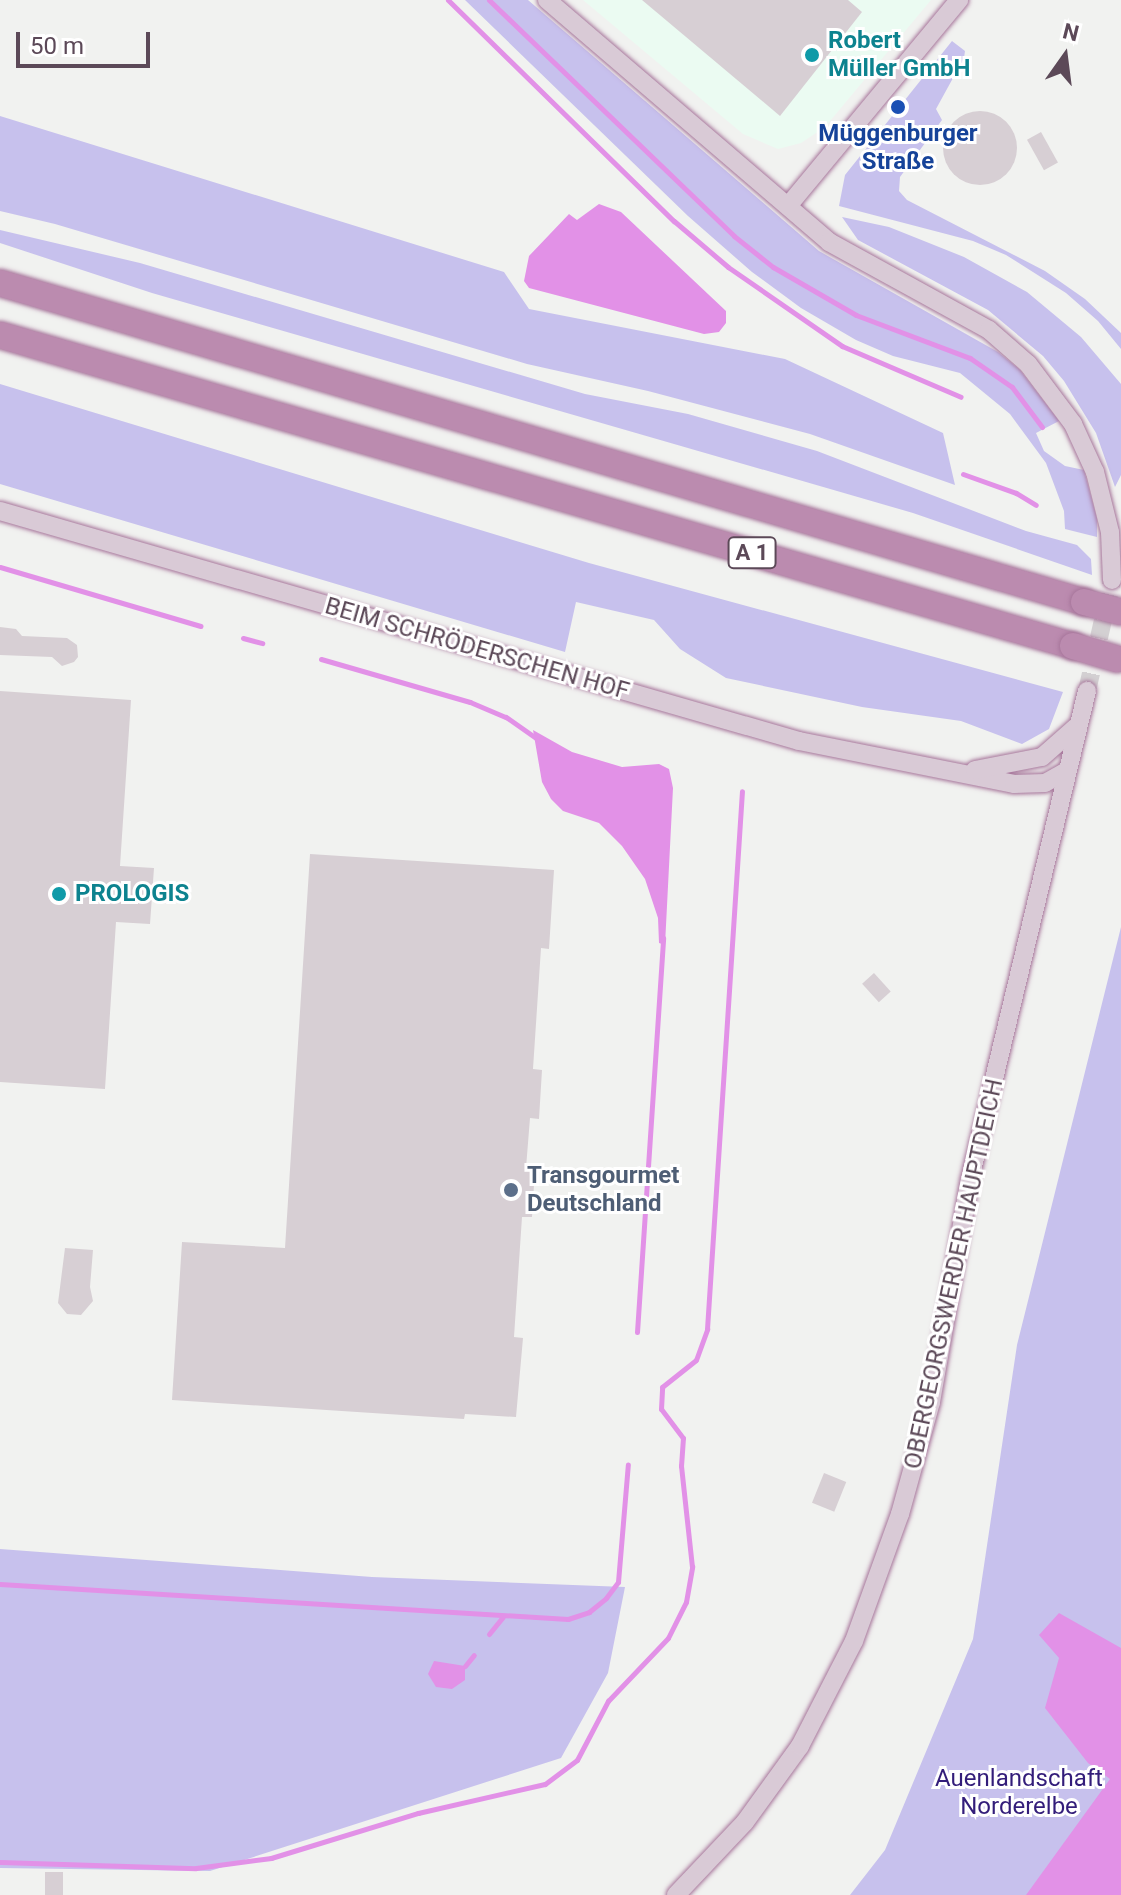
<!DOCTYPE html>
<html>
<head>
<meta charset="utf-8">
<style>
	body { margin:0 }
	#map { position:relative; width:1121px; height:1895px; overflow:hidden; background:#f1f2f0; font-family:Roboto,sans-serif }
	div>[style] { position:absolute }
	.commercial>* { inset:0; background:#ebfbf2 }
	.green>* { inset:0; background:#c7c1ed }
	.water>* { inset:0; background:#e291e7 }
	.stream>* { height:5px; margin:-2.5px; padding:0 2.5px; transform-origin:2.5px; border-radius:2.5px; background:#e291e7 }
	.building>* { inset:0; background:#d7cfd4; transform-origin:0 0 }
	.round { border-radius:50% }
	.minor-tunnel>* { height:18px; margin-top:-9px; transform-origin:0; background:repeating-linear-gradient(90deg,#d3d0d2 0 18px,transparent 0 27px) }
	.roads { filter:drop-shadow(0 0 2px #a7769b) drop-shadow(0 0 2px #a7769b) }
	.minor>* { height:18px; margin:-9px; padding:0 9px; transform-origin:9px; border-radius:9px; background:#d9cad6 }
	.highway>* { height:26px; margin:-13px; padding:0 13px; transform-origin:13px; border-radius:13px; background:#bb8baf }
	.bridges { filter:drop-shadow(0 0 2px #a7769b) drop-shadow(0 0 2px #a7769b) }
	.highway-bridge>* { height:26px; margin:-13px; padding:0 13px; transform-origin:13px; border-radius:13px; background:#bb8baf }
	.dots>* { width:22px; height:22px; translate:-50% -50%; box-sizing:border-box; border:4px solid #fff; border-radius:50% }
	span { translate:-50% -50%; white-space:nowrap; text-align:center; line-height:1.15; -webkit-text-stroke:6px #fff; paint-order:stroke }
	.shield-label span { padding:2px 6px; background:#fff; border:2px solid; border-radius:6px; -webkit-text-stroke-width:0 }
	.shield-label { font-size:22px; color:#5c4958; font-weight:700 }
	.culture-label { font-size:24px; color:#0d838f; font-weight:700 }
	.left { translate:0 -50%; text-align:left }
	.transit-label { font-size:24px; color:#164399; font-weight:700 }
	.street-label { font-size:24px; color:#5c4958 }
	.service-label { font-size:24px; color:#4e5e75; font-weight:700 }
	.park-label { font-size:24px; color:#331d7a }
	.north { position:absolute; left:1025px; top:16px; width:80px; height:80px; -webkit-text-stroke:6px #fff; paint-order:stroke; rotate:14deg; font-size:22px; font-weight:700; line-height:32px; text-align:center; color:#5c4958 }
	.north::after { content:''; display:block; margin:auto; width:28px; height:36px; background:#5c4958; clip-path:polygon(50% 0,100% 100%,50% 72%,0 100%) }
	.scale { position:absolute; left:16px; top:32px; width:134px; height:36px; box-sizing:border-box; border:4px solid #5c4958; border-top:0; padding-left:10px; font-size:24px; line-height:28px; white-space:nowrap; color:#5c4958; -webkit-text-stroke:6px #fff; paint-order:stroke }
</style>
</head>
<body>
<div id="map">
	<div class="commercial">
		<i style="clip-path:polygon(583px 0,931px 0,825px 127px,801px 143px,778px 149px,743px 134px)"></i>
	</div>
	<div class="green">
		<i style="clip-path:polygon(465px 0,528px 0,819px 251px,998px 352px,1020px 370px,1059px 421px,1036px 433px,1044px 451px,1065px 466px,1084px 470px,1097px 519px,1097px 537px,1065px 529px,1064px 511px,1046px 463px,1010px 414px,960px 373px,893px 356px,856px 340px,801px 308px,752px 272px,688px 216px)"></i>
		<i style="clip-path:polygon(952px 41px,965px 51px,964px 58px,936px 109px,942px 120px,900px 177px,899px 191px,907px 200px,1045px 271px,1085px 299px,1121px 333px,1121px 349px,1098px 321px,1066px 293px,1006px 255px,973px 241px,839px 206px,845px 175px)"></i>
		<i style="clip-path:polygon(0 116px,504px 272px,529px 309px,785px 359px,943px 433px,955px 485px,810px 434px,648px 391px,527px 364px,55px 224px,0 211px)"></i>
		<i style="clip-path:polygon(842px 217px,889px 227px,964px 257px,1027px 292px,1081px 337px,1121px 384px,1121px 475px,1115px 487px,1096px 433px,1064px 381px,1043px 356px,988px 310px,858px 240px)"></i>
		<i style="clip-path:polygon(0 230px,140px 263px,585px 394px,688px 414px,817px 451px,1026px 531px,1077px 545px,1091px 559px,1092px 575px,913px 513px,152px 293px,0 243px)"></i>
		<i style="clip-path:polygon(0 384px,589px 563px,1063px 692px,1049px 729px,1022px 744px,961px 721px,862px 707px,726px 678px,680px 649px,654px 620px,576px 602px,565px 652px,0 484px)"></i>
		<i style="clip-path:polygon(1121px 927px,1121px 1895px,850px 1895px,885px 1850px,973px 1639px,1017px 1345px)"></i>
		<i style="clip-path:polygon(0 1549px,372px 1577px,625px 1587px,608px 1673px,561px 1758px,210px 1871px,0 1868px)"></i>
	</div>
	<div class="water">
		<i style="clip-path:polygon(599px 204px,621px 212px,726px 311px,726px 323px,719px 332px,704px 334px,529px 288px,524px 281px,529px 256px,569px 214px,577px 220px)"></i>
		<i style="clip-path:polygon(533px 730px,572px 752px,622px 767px,659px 764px,669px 769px,673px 788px,665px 945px,659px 943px,658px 918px,645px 879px,622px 846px,599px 823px,563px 811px,551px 799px,542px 782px)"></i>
		<i style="clip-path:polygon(1059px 1613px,1121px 1648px,1121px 1895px,1026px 1895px,1110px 1779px,1088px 1763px,1045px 1708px,1059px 1658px,1039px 1635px)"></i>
		<i style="clip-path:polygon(434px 1661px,465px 1666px,465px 1680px,452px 1689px,436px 1687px,428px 1674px)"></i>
	</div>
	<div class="stream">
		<i style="left:448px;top:0;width:316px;rotate:44.4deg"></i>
		<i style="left:674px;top:221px;width:71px;rotate:40.4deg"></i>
		<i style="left:728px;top:267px;width:139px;rotate:34.7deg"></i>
		<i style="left:842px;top:346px;width:129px;rotate:23.2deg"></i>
		<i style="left:489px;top:0;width:340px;rotate:43.9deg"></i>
		<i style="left:734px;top:236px;width:50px;rotate:38.5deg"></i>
		<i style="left:773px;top:267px;width:96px;rotate:30deg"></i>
		<i style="left:856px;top:315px;width:122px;rotate:20.7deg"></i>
		<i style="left:970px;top:358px;width:51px;rotate:34.6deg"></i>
		<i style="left:1012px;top:387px;width:50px;rotate:53.1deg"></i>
		<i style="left:963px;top:474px;width:56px;rotate:19.7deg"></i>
		<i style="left:1016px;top:493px;width:23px;rotate:31deg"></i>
		<i style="left:0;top:567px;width:209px;rotate:16.4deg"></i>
		<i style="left:243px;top:638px;width:20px;rotate:15deg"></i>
		<i style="left:321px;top:659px;width:155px;rotate:16.1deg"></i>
		<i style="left:470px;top:702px;width:39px;rotate:23deg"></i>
		<i style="left:506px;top:717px;width:37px;rotate:35deg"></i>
		<i style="left:637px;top:1332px;width:395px;rotate:-86.2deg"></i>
		<i style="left:0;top:1584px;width:569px;rotate:3.53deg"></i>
		<i style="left:568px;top:1619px;width:22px;rotate:-18deg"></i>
		<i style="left:589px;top:1612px;width:22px;rotate:-39deg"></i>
		<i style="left:606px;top:1598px;width:20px;rotate:-53deg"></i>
		<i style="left:618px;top:1582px;width:118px;rotate:-85.2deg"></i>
		<i style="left:489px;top:1634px;width:22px;rotate:-51deg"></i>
		<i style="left:465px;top:1666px;width:14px;rotate:-51deg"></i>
		<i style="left:0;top:1862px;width:196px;rotate:1.8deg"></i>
		<i style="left:196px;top:1868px;width:76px;rotate:-7.6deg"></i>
		<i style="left:271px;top:1858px;width:154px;rotate:-17deg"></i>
		<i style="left:418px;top:1813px;width:130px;rotate:-12.9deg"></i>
		<i style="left:545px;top:1784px;width:40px;rotate:-37deg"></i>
		<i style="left:577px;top:1760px;width:67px;rotate:-62.3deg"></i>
		<i style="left:608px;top:1701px;width:87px;rotate:-46.4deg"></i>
		<i style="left:668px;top:1638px;width:40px;rotate:-63.4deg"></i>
		<i style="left:686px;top:1602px;width:36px;rotate:-80deg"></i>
		<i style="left:692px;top:1567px;width:102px;rotate:-96.2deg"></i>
		<i style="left:681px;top:1466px;width:28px;rotate:-86deg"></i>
		<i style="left:683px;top:1438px;width:36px;rotate:-127deg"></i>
		<i style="left:661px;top:1409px;width:22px;rotate:-87deg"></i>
		<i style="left:662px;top:1387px;width:43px;rotate:-38.5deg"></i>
		<i style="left:696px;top:1360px;width:33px;rotate:-70deg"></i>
		<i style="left:707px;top:1329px;width:539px;rotate:-86.28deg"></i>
	</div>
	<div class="building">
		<i style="clip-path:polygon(642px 0,848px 0,862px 12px,780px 116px)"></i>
		<i class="round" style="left:943px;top:111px;width:74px;height:74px"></i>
		<i style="left:1041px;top:132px;width:35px;height:16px;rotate:61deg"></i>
		<i style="clip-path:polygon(0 627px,16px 629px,22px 636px,67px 638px,77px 645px,78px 657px,74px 662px,62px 666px,52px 657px,0 655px)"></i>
		<i style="clip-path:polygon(0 691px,131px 700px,120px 866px,154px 868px,150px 924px,116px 922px,105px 1089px,0 1082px)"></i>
		<i style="clip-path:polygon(310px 854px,554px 870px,549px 949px,541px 948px,533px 1069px,542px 1070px,539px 1119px,530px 1118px,526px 1168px,535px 1168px,532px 1217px,522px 1217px,514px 1337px,523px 1338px,516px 1417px,465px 1414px,464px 1419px,172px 1400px,182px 1242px,285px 1248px)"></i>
		<i style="left:874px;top:973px;width:25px;height:16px;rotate:48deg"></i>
		<i style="clip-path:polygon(65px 1248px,93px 1250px,90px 1287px,93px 1301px,81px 1315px,67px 1314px,58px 1303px)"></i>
		<i style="left:824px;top:1473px;width:24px;height:32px;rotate:22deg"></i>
		<i style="left:45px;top:1872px;width:18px;height:23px"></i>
	</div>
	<div class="minor-tunnel">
		<i style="left:1087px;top:691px;width:114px;rotate:-77.3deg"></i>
	</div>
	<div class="roads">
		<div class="minor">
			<i style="left:547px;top:0;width:372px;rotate:40.6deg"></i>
			<i style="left:829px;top:242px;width:183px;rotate:28.8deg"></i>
			<i style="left:989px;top:330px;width:52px;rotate:41.1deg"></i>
			<i style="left:1028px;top:364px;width:75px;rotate:53.1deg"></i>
			<i style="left:1073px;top:424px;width:53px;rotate:65.4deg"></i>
			<i style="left:1095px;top:472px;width:62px;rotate:76deg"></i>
			<i style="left:1110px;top:532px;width:48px;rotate:87.6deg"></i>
			<i style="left:788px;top:206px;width:268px;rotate:-50.3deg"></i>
			<i style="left:0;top:511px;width:831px;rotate:16.06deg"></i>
			<i style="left:799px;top:741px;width:219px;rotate:11.3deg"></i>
			<i style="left:1014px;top:784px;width:31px;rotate:-2deg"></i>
			<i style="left:1045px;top:783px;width:25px;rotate:-29deg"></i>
			<i style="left:975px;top:770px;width:68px;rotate:-11deg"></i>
			<i style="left:1042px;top:757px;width:45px;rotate:-41.4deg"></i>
			<i style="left:676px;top:1895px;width:100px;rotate:-46.6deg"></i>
			<i style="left:745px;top:1822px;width:94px;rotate:-54.1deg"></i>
			<i style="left:800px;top:1746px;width:118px;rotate:-62.8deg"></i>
			<i style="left:854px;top:1641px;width:135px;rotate:-70.1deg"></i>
			<i style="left:900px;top:1514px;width:116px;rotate:-74.5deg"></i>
			<i style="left:931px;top:1402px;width:226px;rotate:-80.1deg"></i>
			<i style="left:970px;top:1179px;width:502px;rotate:-76.52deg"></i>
		</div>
		<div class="highway">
			<i style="left:0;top:283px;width:1130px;rotate:16.4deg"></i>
			<i style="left:0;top:335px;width:1117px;rotate:16.16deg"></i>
		</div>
	</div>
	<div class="bridges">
		<div class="highway-bridge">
			<i style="left:1084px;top:602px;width:38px;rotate:15deg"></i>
			<i style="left:1073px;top:646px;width:46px;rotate:16.5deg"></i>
		</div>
	</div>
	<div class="dots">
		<i style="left:812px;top:55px;background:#0f9aa8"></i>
		<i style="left:898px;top:107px;background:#1a4fb4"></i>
		<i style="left:59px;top:894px;background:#0f9aa8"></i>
		<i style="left:511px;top:1190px;background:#5c6f8a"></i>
	</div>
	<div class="shield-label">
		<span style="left:752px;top:553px">A 1</span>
	</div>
	<div class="culture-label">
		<span class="left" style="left:828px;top:55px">Robert<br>Müller GmbH</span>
		<span class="left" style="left:75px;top:894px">PROLOGIS</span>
	</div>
	<div class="transit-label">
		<span style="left:898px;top:148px">Müggenburger<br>Straße</span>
	</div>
	<div class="street-label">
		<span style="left:477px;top:649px;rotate:16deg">BEIM SCHRÖDERSCHEN HOF</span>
		<span style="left:954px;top:1274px;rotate:-78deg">OBERGEORGSWERDER HAUPTDEICH</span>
	</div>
	<div class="service-label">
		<span class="left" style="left:527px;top:1190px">Transgourmet<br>Deutschland</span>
	</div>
	<div class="park-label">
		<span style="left:1019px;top:1793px">Auenlandschaft<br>Norderelbe</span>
	</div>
	<div class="north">N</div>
	<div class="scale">50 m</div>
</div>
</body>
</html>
